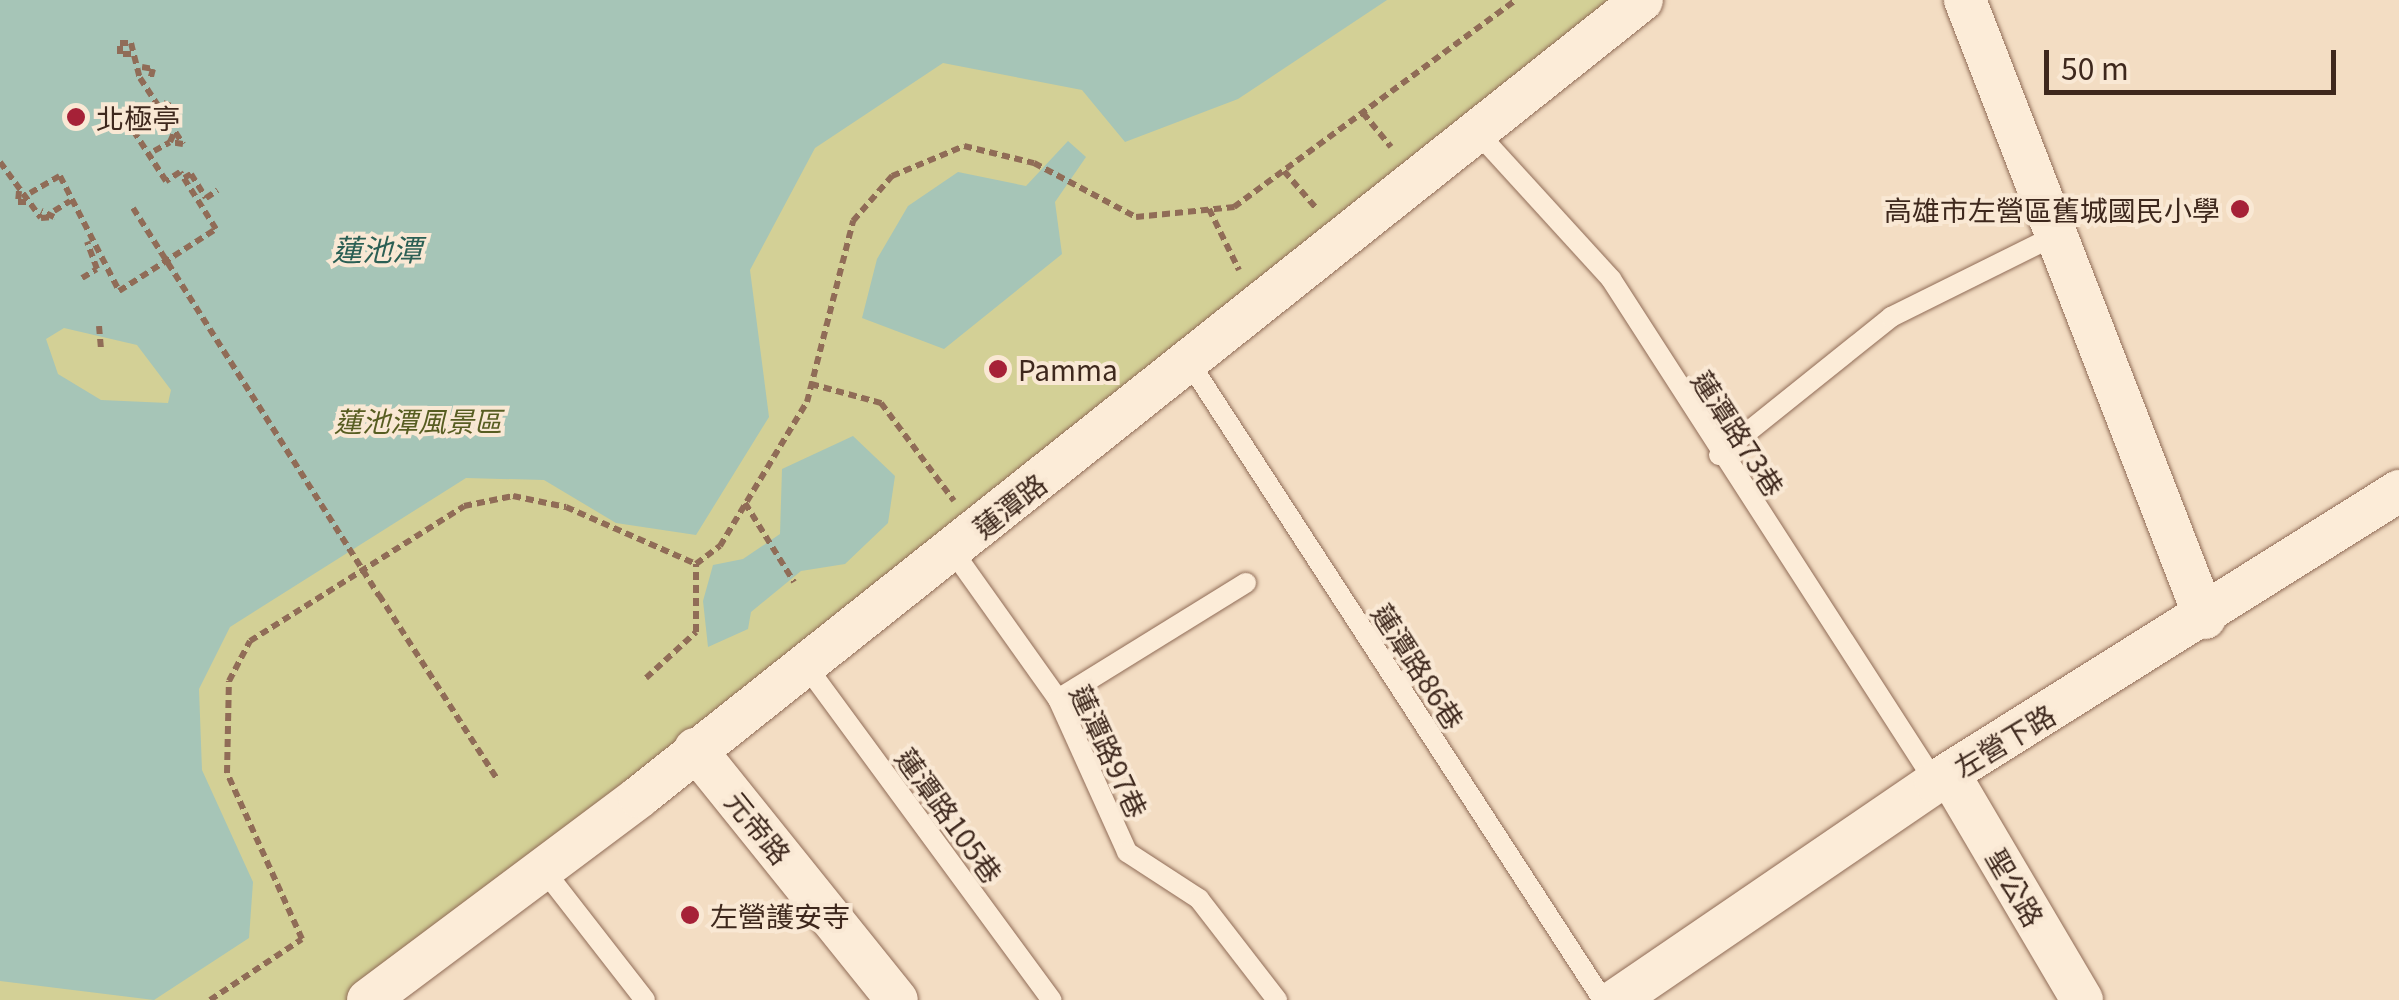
<!DOCTYPE html>
<html>
<head>
<meta charset="utf-8">
<style>
	body { margin:0 }
	#map { position:relative; width:2399px; height:1000px; overflow:hidden; background:#f3ddc3; font-family:Georgia,"Noto Sans TC",serif }
	div>[style] { position:absolute }
	.green>* { inset:0; background:#d3d096 }
	.water>* { inset:0; background:#a6c5b7 }
	.path>* { height:6px; margin-top:-3px; transform-origin:0; background:repeating-linear-gradient(90deg,#906c57 0 8px,transparent 0 13px) }
	.roads { filter:drop-shadow(0 0 2px #906c57) drop-shadow(0 0 2px #906c57) }
	.service>* { height:20px; margin:-10px; padding:0 10px; transform-origin:10px; border-radius:10px; background:#fcecd8 }
	.minor>* { height:42px; margin:-21px; padding:0 21px; transform-origin:21px; border-radius:21px; background:#fcecd8 }
	.path-bridge>* { height:6px; margin-top:-3px; transform-origin:0; background:repeating-linear-gradient(90deg,#906c57 0 8px,transparent 0 13px) }
	.dots>* { width:28px; height:28px; translate:-50% -50%; box-sizing:border-box; border:5px solid #f9e8d4; border-radius:50% }
	span { translate:-50% -50%; white-space:nowrap; text-align:center; line-height:1.15; -webkit-text-stroke:8px #f9e8d4; paint-order:stroke }
	.poi-label { font-size:28px; color:#3e281d }
	.left { translate:0 -50%; text-align:left }
	.right { translate:-100% -50%; text-align:right }
	.park-label { font-size:28px; color:#575d21; font-style:italic }
	.street-label { font-size:28px; color:#3e281d }
	.water-label { font-size:30px; color:#2b5f54; font-style:italic }
	.scale { position:absolute; left:2044px; top:50px; width:292px; height:45px; box-sizing:border-box; border:5px solid #3e281d; border-top:0; padding-left:12px; font-size:30px; line-height:35px; white-space:nowrap; color:#3e281d; -webkit-text-stroke:8px #f9e8d4; paint-order:stroke }
</style>
</head>
<body>
<div id="map">
	<div class="green">
		<i style="clip-path:polygon(0 0,1614px 0,356px 1000px,0 1000px)"></i>
	</div>
	<div class="water">
		<i style="clip-path:polygon(evenodd,0 0,1387px 0,1238px 99px,1125px 142px,1082px 90px,943px 63px,815px 148px,750px 270px,769px 417px,696px 535px,616px 523px,544px 480px,466px 478px,230px 627px,199px 689px,202px 770px,253px 882px,249px 938px,154px 1000px,0 981px,0 0,64px 328px,137px 345px,171px 390px,168px 403px,101px 400px,58px 374px,46px 339px,64px 328px)"></i>
		<i style="clip-path:polygon(1068px 141px,1086px 157px,1055px 202px,1062px 254px,944px 349px,862px 318px,877px 259px,908px 206px,958px 172px,1026px 186px)"></i>
		<i style="clip-path:polygon(853px 436px,895px 476px,888px 523px,845px 564px,801px 571px,751px 612px,748px 629px,708px 647px,703px 601px,713px 565px,743px 559px,780px 534px,782px 469px)"></i>
	</div>
	<div class="path">
		<i style="left:131px;top:54px;width:11px;rotate:180deg"></i>
		<i style="left:120px;top:54px;width:11px;rotate:-90deg"></i>
		<i style="left:120px;top:43px;width:11px"></i>
		<i style="left:131px;top:43px;width:36px;rotate:76deg"></i>
		<i style="left:140px;top:78px;width:79px;rotate:56.9deg"></i>
		<i style="left:183px;top:144px;width:13px;rotate:-171deg"></i>
		<i style="left:170px;top:142px;width:12px;rotate:-66deg"></i>
		<i style="left:142px;top:67px;width:11px;rotate:10deg"></i>
		<i style="left:153px;top:69px;width:11px;rotate:105deg"></i>
		<i style="left:163px;top:103px;width:12px;rotate:20deg"></i>
		<i style="left:174px;top:107px;width:12px;rotate:121deg"></i>
		<i style="left:1363px;top:113px;width:44px;rotate:50.5deg"></i>
		<i style="left:154px;top:151px;width:18px;rotate:-29deg"></i>
		<i style="left:0;top:162px;width:69px;rotate:53.8deg"></i>
		<i style="left:41px;top:218px;width:13px;rotate:-4deg"></i>
		<i style="left:54px;top:217px;width:14px;rotate:-155deg"></i>
		<i style="left:1284px;top:171px;width:49px;rotate:49.1deg"></i>
		<i style="left:184px;top:178px;width:8px;rotate:-30deg"></i>
		<i style="left:191px;top:174px;width:28px;rotate:58deg"></i>
		<i style="left:206px;top:198px;width:14px;rotate:-34deg"></i>
		<i style="left:19px;top:191px;width:11px;rotate:95deg"></i>
		<i style="left:18px;top:202px;width:11px"></i>
		<i style="left:30px;top:193px;width:34px;rotate:-30deg"></i>
		<i style="left:60px;top:176px;width:129px;rotate:62.8deg"></i>
		<i style="left:119px;top:291px;width:115px;rotate:-32.6deg"></i>
		<i style="left:216px;top:229px;width:67px;rotate:-122.3deg"></i>
		<i style="left:180px;top:172px;width:17px;rotate:147deg"></i>
		<i style="left:166px;top:181px;width:61px;rotate:-122.9deg"></i>
		<i style="left:133px;top:130px;width:31px;rotate:-33deg"></i>
		<i style="left:1209px;top:209px;width:68px;rotate:63.8deg"></i>
		<i style="left:54px;top:211px;width:19px;rotate:-32deg"></i>
		<i style="left:82px;top:278px;width:17px;rotate:-31deg"></i>
		<i style="left:97px;top:269px;width:29px;rotate:-110deg"></i>
		<i style="left:99px;top:326px;width:24px;rotate:85deg"></i>
		<i style="left:811px;top:384px;width:73px;rotate:15.2deg"></i>
		<i style="left:881px;top:403px;width:122px;rotate:53.3deg"></i>
		<i style="left:745px;top:503px;width:93px;rotate:58.2deg"></i>
		<i style="left:379px;top:595px;width:219px;rotate:57.3deg"></i>
		<i style="left:646px;top:678px;width:68px;rotate:-42.6deg"></i>
		<i style="left:696px;top:632px;width:68px;rotate:-90deg"></i>
		<i style="left:210px;top:1000px;width:110px;rotate:-33.5deg"></i>
		<i style="left:302px;top:939px;width:182px;rotate:-114.3deg"></i>
		<i style="left:227px;top:773px;width:92px;rotate:-88.8deg"></i>
		<i style="left:229px;top:681px;width:45px;rotate:-62.3deg"></i>
		<i style="left:250px;top:641px;width:253px;rotate:-32.2deg"></i>
		<i style="left:464px;top:506px;width:50px;rotate:-11.5deg"></i>
		<i style="left:513px;top:496px;width:54px;rotate:11.7deg"></i>
		<i style="left:566px;top:507px;width:142px;rotate:23.7deg"></i>
		<i style="left:696px;top:564px;width:30px;rotate:-37deg"></i>
		<i style="left:720px;top:546px;width:168px;rotate:-58.9deg"></i>
		<i style="left:807px;top:402px;width:187px;rotate:-75.7deg"></i>
		<i style="left:853px;top:221px;width:60px;rotate:-49.1deg"></i>
		<i style="left:892px;top:176px;width:78px;rotate:-22.6deg"></i>
		<i style="left:964px;top:146px;width:72px;rotate:13.7deg"></i>
		<i style="left:1034px;top:163px;width:115px;rotate:27.9deg"></i>
		<i style="left:1136px;top:217px;width:99px;rotate:-5.8deg"></i>
		<i style="left:1234px;top:207px;width:350px;rotate:-36.3deg"></i>
	</div>
	<div class="roads">
		<div class="service">
			<i style="left:1475px;top:130px;width:202px;rotate:47.6deg"></i>
			<i style="left:1611px;top:279px;width:598px;rotate:57.21deg"></i>
			<i style="left:1189px;top:362px;width:761px;rotate:57.02deg"></i>
			<i style="left:1719px;top:455px;width:221px;rotate:-38.7deg"></i>
			<i style="left:1891px;top:317px;width:186px;rotate:-26.4deg"></i>
			<i style="left:952px;top:550px;width:183px;rotate:54.6deg"></i>
			<i style="left:1058px;top:699px;width:168px;rotate:65.7deg"></i>
			<i style="left:1127px;top:852px;width:86px;rotate:33.1deg"></i>
			<i style="left:1199px;top:899px;width:128px;rotate:52.3deg"></i>
			<i style="left:804px;top:663px;width:418px;rotate:53.7deg"></i>
			<i style="left:1058px;top:699px;width:221px;rotate:-31.7deg"></i>
			<i style="left:543px;top:869px;width:166px;rotate:52.1deg"></i>
		</div>
		<div class="minor">
			<i style="left:1965px;top:0;width:663px;rotate:68.78deg"></i>
			<i style="left:695px;top:749px;width:322px;rotate:51.2deg"></i>
			<i style="left:1949px;top:774px;width:262px;rotate:59.5deg"></i>
			<i style="left:368px;top:1000px;width:339px;rotate:-36.8deg"></i>
			<i style="left:639px;top:797px;width:1281px;rotate:-38.47deg"></i>
			<i style="left:1616px;top:1000px;width:386px;rotate:-34.3deg"></i>
			<i style="left:1935px;top:782px;width:548px;rotate:-32.09deg"></i>
		</div>
	</div>
	<div class="path-bridge">
		<i style="left:133px;top:208px;width:459px;rotate:57.6deg"></i>
	</div>
	<div class="dots">
		<i style="left:76px;top:117px;background:#a62137"></i>
		<i style="left:2240px;top:209px;background:#a62137"></i>
		<i style="left:998px;top:369px;background:#a62137"></i>
		<i style="left:690px;top:915px;background:#a62137"></i>
	</div>
	<div class="poi-label">
		<span class="left" style="left:96px;top:117px">北極亭</span>
		<span class="right" style="left:2220px;top:209px">高雄市左營區舊城國民小學</span>
		<span class="left" style="left:1018px;top:369px">Pamma</span>
		<span class="left" style="left:710px;top:915px">左營護安寺</span>
	</div>
	<div class="park-label">
		<span style="left:418px;top:420px">蓮池潭風景區</span>
	</div>
	<div class="street-label">
		<span style="left:1739px;top:433px;rotate:57deg">蓮潭路73巷</span>
		<span style="left:1009px;top:505px;rotate:-38deg">蓮潭路</span>
		<span style="left:1419px;top:666px;rotate:57deg">蓮潭路86巷</span>
		<span style="left:2004px;top:740px;rotate:-31deg">左營下路</span>
		<span style="left:1110px;top:751px;rotate:65deg">蓮潭路97巷</span>
		<span style="left:950px;top:815px;rotate:54deg">蓮潭路105巷</span>
		<span style="left:759px;top:827px;rotate:51deg">元帝路</span>
		<span style="left:2016px;top:887px;rotate:60deg">聖公路</span>
	</div>
	<div class="water-label">
		<span style="left:377px;top:248px">蓮池潭</span>
	</div>
	<div class="scale">50 m</div>
</div>
</body>
</html>
